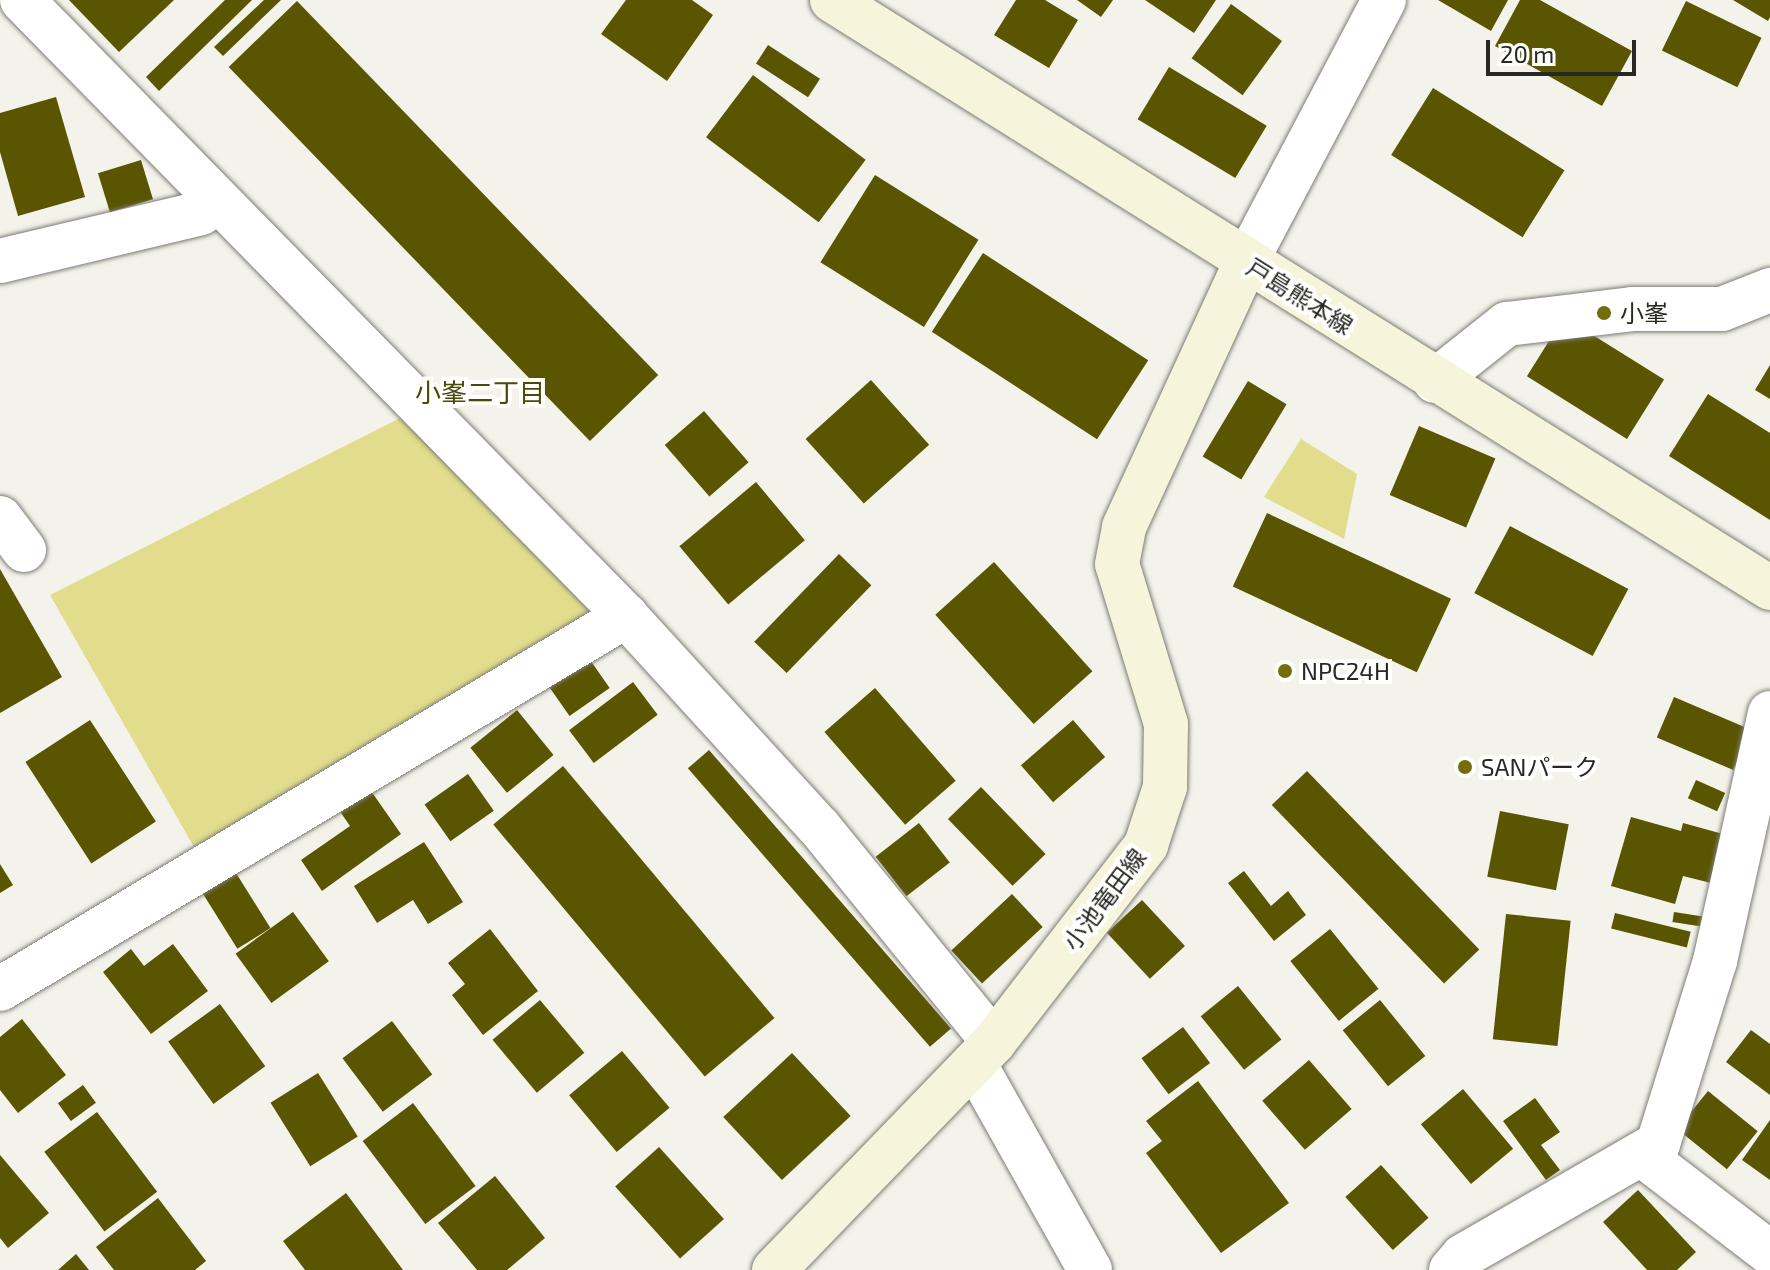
<!DOCTYPE html>
<html>
<head>
<meta charset="utf-8">
<style>
	body { margin:0 }
	#map { position:relative; width:1770px; height:1270px; overflow:hidden; background:#f3f3eb; font-family:"Exo 2","Noto Sans JP",sans-serif }
	div>[style] { position:absolute }
	.green>* { inset:0; background:#e1dd8d }
	.building>* { inset:0; background:#5a5500; transform-origin:0 0 }
	.roads { filter:drop-shadow(0 0 2px #7d7d76) drop-shadow(0 0 2px #7d7d76) }
	.minor>* { height:44px; margin:-22px; padding:0 22px; transform-origin:22px; border-radius:22px; background:#fff }
	.secondary>* { height:44px; margin:-22px; padding:0 22px; transform-origin:22px; border-radius:22px; background:#f6f4da }
	.dots>* { width:22px; height:22px; translate:-50% -50%; box-sizing:border-box; border:4px solid #fffffe; border-radius:50% }
	span { translate:-50% -50%; white-space:nowrap; text-align:center; line-height:1.15; -webkit-text-stroke:8px #fffffe; paint-order:stroke }
	.street-label { font-size:24px; color:#272724 }
	.poi-label { font-size:24px; color:#272724 }
	.left { translate:0 -50%; text-align:left }
	.neighbourhood-label { font-size:26px; color:#4c4908 }
	.scale { position:absolute; left:1486px; top:40px; width:150px; height:36px; box-sizing:border-box; border:4px solid #272724; border-top:0; padding-left:10px; font-size:24px; line-height:28px; white-space:nowrap; color:#272724; -webkit-text-stroke:6px #fffffe; paint-order:stroke }
</style>
</head>
<body>
<div id="map">
	<div class="green">
		<i style="clip-path:polygon(404px 416px,605px 616px,198px 854px,50px 595px)"></i>
		<i style="clip-path:polygon(1301px 439px,1357px 474px,1344px 539px,1264px 497px)"></i>
	</div>
	<div class="building">
		<i style="clip-path:polygon(69px 0,174px 0,119px 52px)"></i>
		<i style="clip-path:polygon(225px 0,252px 0,159px 91px,146px 77px)"></i>
		<i style="clip-path:polygon(264px 0,281px 0,223px 56px,214px 47px)"></i>
		<i style="clip-path:polygon(626px 0,692px 0,713px 15px,667px 81px,601px 34px)"></i>
		<i style="clip-path:polygon(1016px 0,1045px 0,1078px 20px,1049px 68px,994px 35px)"></i>
		<i style="clip-path:polygon(1077px 0,1113px 0,1101px 17px)"></i>
		<i style="clip-path:polygon(1145px 0,1216px 0,1194px 33px)"></i>
		<i style="clip-path:polygon(1438px 0,1508px 0,1491px 31px)"></i>
		<i style="clip-path:polygon(1520px 0,1540px 0,1632px 51px,1602px 106px,1495px 46px)"></i>
		<i style="clip-path:polygon(1733px 0,1770px 0,1770px 17px,1768px 21px)"></i>
		<i style="left:297px;top:1px;width:520px;height:95px;rotate:46deg"></i>
		<i style="left:1686px;top:1px;width:84px;height:55px;rotate:26deg"></i>
		<i style="left:1231px;top:4px;width:63px;height:67px;rotate:36deg"></i>
		<i style="left:768px;top:45px;width:62px;height:22px;rotate:33deg"></i>
		<i style="left:1169px;top:67px;width:114px;height:61px;rotate:31deg"></i>
		<i style="left:753px;top:75px;width:141px;height:78px;rotate:37deg"></i>
		<i style="left:1433px;top:88px;width:155px;height:79px;rotate:32deg"></i>
		<i style="clip-path:polygon(56px 97px,85px 197px,18px 216px,0 152px,0 113px)"></i>
		<i style="left:141px;top:160px;width:41px;height:45px;rotate:73deg"></i>
		<i style="left:875px;top:175px;width:122px;height:103px;rotate:32deg"></i>
		<i style="left:983px;top:253px;width:197px;height:94px;rotate:33deg"></i>
		<i style="left:1564px;top:317px;width:118px;height:70px;rotate:32deg"></i>
		<i style="clip-path:polygon(1770px 365px,1770px 399px,1755px 390px)"></i>
		<i style="left:871px;top:380px;width:87px;height:88px;rotate:48deg"></i>
		<i style="left:1248px;top:381px;width:45px;height:88px;rotate:31deg"></i>
		<i style="clip-path:polygon(1708px 394px,1770px 433px,1770px 520px,1669px 456px)"></i>
		<i style="left:704px;top:411px;width:68px;height:52px;rotate:49deg"></i>
		<i style="left:1419px;top:426px;width:83px;height:75px;rotate:23deg"></i>
		<i style="left:756px;top:482px;width:76px;height:100px;rotate:50deg"></i>
		<i style="left:1267px;top:513px;width:203px;height:81px;rotate:25deg"></i>
		<i style="left:1510px;top:526px;width:134px;height:76px;rotate:28deg"></i>
		<i style="left:839px;top:554px;width:45px;height:122px;rotate:44deg"></i>
		<i style="left:994px;top:562px;width:147px;height:79px;rotate:48deg"></i>
		<i style="clip-path:polygon(0 569px,62px 677px,0 713px)"></i>
		<i style="left:581px;top:647px;width:50px;height:49px;rotate:55deg"></i>
		<i style="left:633px;top:682px;width:41px;height:80px;rotate:53deg"></i>
		<i style="left:875px;top:688px;width:123px;height:67px;rotate:49deg"></i>
		<i style="left:1674px;top:697px;width:83px;height:44px;rotate:23deg"></i>
		<i style="left:517px;top:710px;width:58px;height:60px;rotate:51deg"></i>
		<i style="left:90px;top:720px;width:121px;height:77px;rotate:57deg"></i>
		<i style="left:1073px;top:720px;width:49px;height:69px;rotate:49deg"></i>
		<i style="left:709px;top:750px;width:369px;height:28px;rotate:49deg"></i>
		<i style="left:563px;top:766px;width:329px;height:91px;rotate:50deg"></i>
		<i style="left:1307px;top:771px;width:248px;height:49px;rotate:46deg"></i>
		<i style="left:468px;top:774px;width:45px;height:53px;rotate:55deg"></i>
		<i style="left:1696px;top:780px;width:32px;height:20px;rotate:24deg"></i>
		<i style="left:981px;top:787px;width:93px;height:46px;rotate:46deg"></i>
		<i style="clip-path:polygon(369px 788px,401px 834px,322px 891px,301px 860px,350px 826px,339px 810px)"></i>
		<i style="left:1500px;top:811px;width:70px;height:67px;rotate:11deg"></i>
		<i style="clip-path:polygon(1631px 817px,1681px 831px,1683px 823px,1723px 834px,1711px 883px,1683px 876px,1675px 904px,1611px 886px)"></i>
		<i style="left:919px;top:823px;width:50px;height:55px;rotate:52deg"></i>
		<i style="clip-path:polygon(424px 842px,463px 902px,428px 924px,413px 900px,377px 923px,354px 886px)"></i>
		<i style="clip-path:polygon(0 864px,13px 885px,0 893px)"></i>
		<i style="clip-path:polygon(1244px 871px,1271px 906px,1288px 891px,1306px 915px,1274px 941px,1228px 883px)"></i>
		<i style="left:236px;top:873px;width:65px;height:39px;rotate:58deg"></i>
		<i style="left:1012px;top:894px;width:45px;height:83px;rotate:47deg"></i>
		<i style="left:1142px;top:900px;width:63px;height:48px;rotate:47deg"></i>
		<i style="left:293px;top:912px;width:61px;height:71px;rotate:54deg"></i>
		<i style="left:1674px;top:912px;width:31px;height:10px;rotate:9deg"></i>
		<i style="left:1615px;top:913px;width:78px;height:16px;rotate:14deg"></i>
		<i style="left:1506px;top:914px;width:65px;height:126px;rotate:6deg"></i>
		<i style="clip-path:polygon(490px 929px,538px 991px,483px 1035px,452px 995px,465px 984px,448px 963px)"></i>
		<i style="left:1330px;top:929px;width:77px;height:51px;rotate:51deg"></i>
		<i style="clip-path:polygon(173px 944px,208px 991px,151px 1034px,103px 972px,131px 949px,144px 966px)"></i>
		<i style="left:1238px;top:986px;width:69px;height:48px;rotate:51deg"></i>
		<i style="left:540px;top:1000px;width:69px;height:62px;rotate:50deg"></i>
		<i style="left:1380px;top:1000px;width:72px;height:48px;rotate:51deg"></i>
		<i style="left:220px;top:1004px;width:77px;height:64px;rotate:54deg"></i>
		<i style="clip-path:polygon(22px 1019px,66px 1075px,18px 1113px,0 1090px,0 1037px)"></i>
		<i style="left:392px;top:1021px;width:67px;height:62px;rotate:53deg"></i>
		<i style="left:1183px;top:1027px;width:45px;height:52px;rotate:53deg"></i>
		<i style="clip-path:polygon(1751px 1030px,1770px 1044px,1770px 1095px,1726px 1062px)"></i>
		<i style="left:622px;top:1051px;width:74px;height:69px;rotate:50deg"></i>
		<i style="left:792px;top:1053px;width:86px;height:94px;rotate:47deg"></i>
		<i style="left:1309px;top:1060px;width:65px;height:62px;rotate:49deg"></i>
		<i style="left:318px;top:1073px;width:75px;height:56px;rotate:58deg"></i>
		<i style="clip-path:polygon(1198px 1081px,1289px 1203px,1221px 1253px,1146px 1153px,1162px 1141px,1146px 1121px)"></i>
		<i style="left:83px;top:1085px;width:22px;height:31px;rotate:54deg"></i>
		<i style="left:1463px;top:1089px;width:78px;height:55px;rotate:50deg"></i>
		<i style="left:1708px;top:1091px;width:64px;height:49px;rotate:39deg"></i>
		<i style="clip-path:polygon(1535px 1098px,1560px 1132px,1541px 1145px,1560px 1170px,1546px 1180px,1503px 1121px)"></i>
		<i style="left:413px;top:1103px;width:104px;height:63px;rotate:53deg"></i>
		<i style="left:97px;top:1112px;width:100px;height:66px;rotate:53deg"></i>
		<i style="clip-path:polygon(1770px 1120px,1770px 1180px,1742px 1160px)"></i>
		<i style="left:659px;top:1147px;width:97px;height:59px;rotate:48deg"></i>
		<i style="clip-path:polygon(0 1155px,49px 1213px,8px 1248px,0 1238px)"></i>
		<i style="left:1381px;top:1165px;width:71px;height:48px;rotate:48deg"></i>
		<i style="clip-path:polygon(495px 1176px,545px 1238px,507px 1270px,477px 1270px,438px 1223px)"></i>
		<i style="clip-path:polygon(1638px 1190px,1696px 1252px,1677px 1270px,1647px 1270px,1603px 1222px)"></i>
		<i style="clip-path:polygon(346px 1193px,403px 1270px,305px 1270px,283px 1241px)"></i>
		<i style="clip-path:polygon(158px 1198px,206px 1261px,195px 1270px,114px 1270px,96px 1247px)"></i>
		<i style="clip-path:polygon(76px 1254px,89px 1270px,58px 1270px)"></i>
	</div>
	<div class="roads">
		<div class="minor">
			<i style="left:22px;top:0;width:863px;rotate:45.56deg"></i>
			<i style="left:626px;top:616px;width:286px;rotate:47.6deg"></i>
			<i style="left:819px;top:827px;width:277px;rotate:50.9deg"></i>
			<i style="left:0;top:261px;width:207px;rotate:-13.4deg"></i>
			<i style="left:1246px;top:262px;width:296px;rotate:-62.2deg"></i>
			<i style="left:1435px;top:381px;width:92px;rotate:-38.4deg"></i>
			<i style="left:1507px;top:324px;width:126px;rotate:-6.8deg"></i>
			<i style="left:1632px;top:309px;width:90px"></i>
			<i style="left:1722px;top:309px;width:52px;rotate:-21.6deg"></i>
			<i style="left:0;top:518px;width:40px;rotate:53deg"></i>
			<i style="left:0;top:989px;width:729px;rotate:-30.79deg"></i>
			<i style="left:974px;top:1063px;width:237px;rotate:60.7deg"></i>
			<i style="left:1641px;top:1154px;width:163px;rotate:37.5deg"></i>
			<i style="left:1451px;top:1270px;width:18px;rotate:-49deg"></i>
			<i style="left:1463px;top:1256px;width:225px;rotate:-29.9deg"></i>
			<i style="left:1658px;top:1144px;width:192px;rotate:-72.7deg"></i>
			<i style="left:1715px;top:961px;width:254px;rotate:-77.5deg"></i>
		</div>
		<div class="secondary">
			<i style="left:832px;top:0;width:1107px;rotate:32.08deg"></i>
			<i style="left:774px;top:1270px;width:317px;rotate:-46deg"></i>
			<i style="left:994px;top:1042px;width:249px;rotate:-52.3deg"></i>
			<i style="left:1146px;top:845px;width:61px;rotate:-71.9deg"></i>
			<i style="left:1165px;top:787px;width:63px;rotate:-89.1deg"></i>
			<i style="left:1166px;top:724px;width:167px;rotate:-107deg"></i>
			<i style="left:1117px;top:564px;width:38px;rotate:-79deg"></i>
			<i style="left:1124px;top:527px;width:292px;rotate:-65.3deg"></i>
		</div>
	</div>
	<div class="dots">
		<i style="left:1604px;top:313px;background:#736d0c"></i>
		<i style="left:1285px;top:671px;background:#736d0c"></i>
		<i style="left:1465px;top:767px;background:#736d0c"></i>
	</div>
	<div class="street-label">
		<span style="left:1300px;top:296px;rotate:32deg">戸島熊本線</span>
		<span style="left:1104px;top:899px;rotate:-53deg">小池竜田線</span>
	</div>
	<div class="poi-label">
		<span class="left" style="left:1620px;top:313px">小峯</span>
		<span class="left" style="left:1301px;top:671px">NPC24H</span>
		<span class="left" style="left:1481px;top:767px">SANパーク</span>
	</div>
	<div class="neighbourhood-label">
		<span style="left:480px;top:392px">小峯二丁目</span>
	</div>
	<div class="scale">20 m</div>
</div>
</body>
</html>
